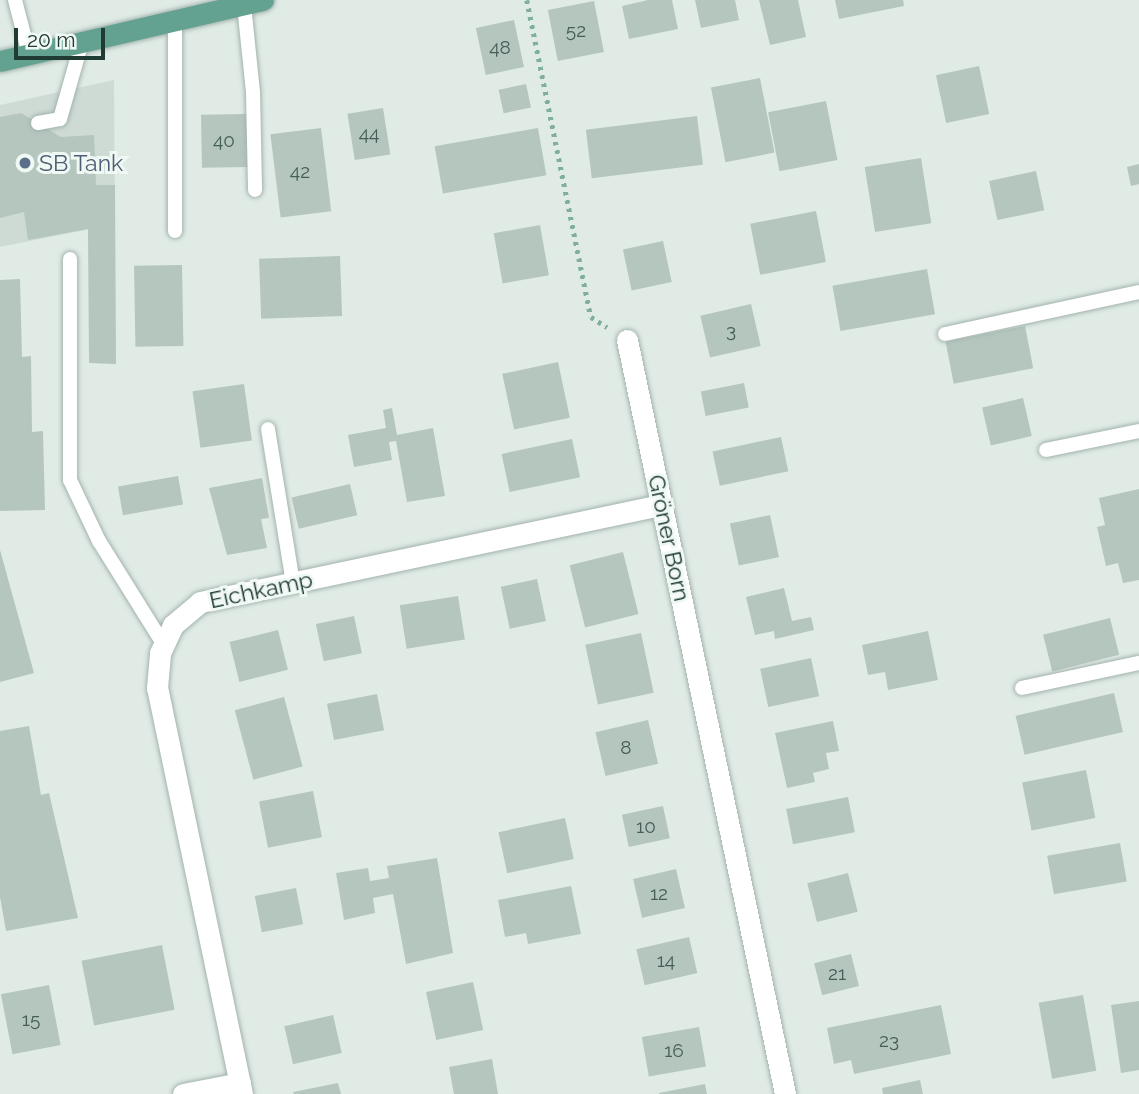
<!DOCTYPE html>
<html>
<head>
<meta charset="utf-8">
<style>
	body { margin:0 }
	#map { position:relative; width:1139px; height:1094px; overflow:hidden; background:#e0ebe6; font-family:Raleway,sans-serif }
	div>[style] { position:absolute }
	.built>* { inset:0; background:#cedbd5 }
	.building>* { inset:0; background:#b5c6bf; transform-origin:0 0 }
	.path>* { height:4.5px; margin-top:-2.25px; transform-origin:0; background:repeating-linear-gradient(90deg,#80afa0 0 3.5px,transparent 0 8.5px) }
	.roads { filter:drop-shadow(0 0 2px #a3b3ad) drop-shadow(0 0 2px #a3b3ad) }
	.service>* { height:14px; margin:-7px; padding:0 7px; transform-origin:7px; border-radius:7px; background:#fff }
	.minor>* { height:21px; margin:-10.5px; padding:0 10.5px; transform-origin:10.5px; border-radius:10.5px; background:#fff }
	.primary>* { height:21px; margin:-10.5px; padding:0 10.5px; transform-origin:10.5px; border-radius:10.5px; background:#63a191 }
	.dots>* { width:19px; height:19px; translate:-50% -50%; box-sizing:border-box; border:4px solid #f0f8f4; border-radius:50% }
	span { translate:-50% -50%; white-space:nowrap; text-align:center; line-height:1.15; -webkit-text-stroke:6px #f0f8f4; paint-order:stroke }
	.number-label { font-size:19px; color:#455e57 }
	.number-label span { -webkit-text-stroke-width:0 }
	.service-label { font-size:23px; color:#4e5e75 }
	.left { translate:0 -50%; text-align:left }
	.street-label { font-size:23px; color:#203b34 }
	.scale { position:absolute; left:14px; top:28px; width:91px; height:32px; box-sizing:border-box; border:4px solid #203b34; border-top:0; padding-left:9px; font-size:21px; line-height:24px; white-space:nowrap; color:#203b34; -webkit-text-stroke:5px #f0f8f4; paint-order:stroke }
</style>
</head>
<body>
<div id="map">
	<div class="built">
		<i style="clip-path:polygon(114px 80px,115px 224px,0 247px,0 105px)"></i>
	</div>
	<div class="building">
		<i style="clip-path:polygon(648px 0,672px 0,678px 29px,629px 39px,622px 6px)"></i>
		<i style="clip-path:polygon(695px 0,735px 0,739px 20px,701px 28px)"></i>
		<i style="clip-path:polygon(759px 0,798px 0,806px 37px,770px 45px)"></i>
		<i style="clip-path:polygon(835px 0,903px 0,904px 6px,839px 19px)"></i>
		<i style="left:594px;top:1px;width:52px;height:47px;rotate:79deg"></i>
		<i style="left:514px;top:20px;width:48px;height:39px;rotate:78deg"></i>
		<i style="left:979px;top:66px;width:49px;height:44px;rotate:78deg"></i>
		<i style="left:760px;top:78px;width:76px;height:50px;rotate:79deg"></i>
		<i style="left:526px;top:84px;width:24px;height:28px;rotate:78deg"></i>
		<i style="left:826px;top:101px;width:60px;height:59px;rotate:79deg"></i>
		<i style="left:383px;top:108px;width:47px;height:36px;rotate:81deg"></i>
		<i style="clip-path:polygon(21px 113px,61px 137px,94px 135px,96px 185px,115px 185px,116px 364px,89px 363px,88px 229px,28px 240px,24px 212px,0 218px,0 117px)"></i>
		<i style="left:247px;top:114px;width:53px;height:46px;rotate:89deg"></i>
		<i style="left:697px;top:116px;width:49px;height:112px;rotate:83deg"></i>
		<i style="left:321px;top:128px;width:84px;height:51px;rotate:83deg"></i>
		<i style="left:538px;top:128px;width:48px;height:105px;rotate:80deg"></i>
		<i style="left:921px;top:158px;width:66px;height:57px;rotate:81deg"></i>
		<i style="clip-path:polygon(1139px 164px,1139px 184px,1131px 186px,1127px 167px)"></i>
		<i style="left:1036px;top:171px;width:40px;height:48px;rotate:78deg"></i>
		<i style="left:816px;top:211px;width:52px;height:67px;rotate:79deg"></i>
		<i style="left:540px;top:225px;width:51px;height:47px;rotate:80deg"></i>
		<i style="left:663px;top:241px;width:42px;height:41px;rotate:78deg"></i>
		<i style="left:340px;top:256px;width:60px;height:81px;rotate:88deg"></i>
		<i style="left:182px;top:265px;width:81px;height:48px;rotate:89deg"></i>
		<i style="left:927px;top:269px;width:46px;height:96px;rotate:80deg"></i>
		<i style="clip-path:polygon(20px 279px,22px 357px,31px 356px,32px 432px,43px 431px,45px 510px,0 511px,0 280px)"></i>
		<i style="left:751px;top:304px;width:43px;height:52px;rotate:77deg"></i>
		<i style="left:1025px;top:326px;width:43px;height:81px;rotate:79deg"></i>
		<i style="left:558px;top:362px;width:57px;height:57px;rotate:78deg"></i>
		<i style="left:744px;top:383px;width:25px;height:44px;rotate:79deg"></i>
		<i style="left:244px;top:384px;width:57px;height:52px;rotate:82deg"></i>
		<i style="left:1023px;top:398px;width:39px;height:42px;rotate:77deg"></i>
		<i style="clip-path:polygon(392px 408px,397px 435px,433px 428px,445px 496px,407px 502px,396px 441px,389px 442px,392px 460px,354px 467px,348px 435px,386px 428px,383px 410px)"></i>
		<i style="left:781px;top:437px;width:35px;height:70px;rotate:78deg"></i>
		<i style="left:572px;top:439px;width:39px;height:72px;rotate:78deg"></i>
		<i style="left:178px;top:476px;width:29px;height:61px;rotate:80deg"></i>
		<i style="clip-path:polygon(262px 478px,269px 518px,261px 519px,267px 548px,227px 555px,209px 488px)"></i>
		<i style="left:350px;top:484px;width:32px;height:60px;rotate:77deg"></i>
		<i style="clip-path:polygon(1139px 489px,1139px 580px,1123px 583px,1118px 563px,1106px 566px,1097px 527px,1105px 525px,1099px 498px)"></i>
		<i style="left:770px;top:515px;width:43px;height:41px;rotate:78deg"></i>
		<i style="clip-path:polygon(0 550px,34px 673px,0 682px)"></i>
		<i style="left:623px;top:552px;width:64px;height:55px;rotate:76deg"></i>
		<i style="left:537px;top:579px;width:43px;height:37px;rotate:78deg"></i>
		<i style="clip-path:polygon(784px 588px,792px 621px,811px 617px,814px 630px,775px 639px,774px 631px,755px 635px,746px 597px)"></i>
		<i style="left:458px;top:596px;width:44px;height:59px;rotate:81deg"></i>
		<i style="left:354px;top:616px;width:38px;height:39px;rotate:78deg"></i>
		<i style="left:1110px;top:618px;width:38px;height:69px;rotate:76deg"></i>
		<i style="left:278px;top:630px;width:41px;height:50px;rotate:76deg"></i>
		<i style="clip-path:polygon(928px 631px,938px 680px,888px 690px,885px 672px,868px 675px,862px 645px)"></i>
		<i style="left:641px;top:633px;width:61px;height:57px;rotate:78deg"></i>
		<i style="left:811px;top:658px;width:39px;height:52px;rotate:78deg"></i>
		<i style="left:1114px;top:693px;width:40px;height:101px;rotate:77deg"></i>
		<i style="left:377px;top:694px;width:37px;height:51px;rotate:79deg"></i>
		<i style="left:284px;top:697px;width:72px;height:51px;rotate:75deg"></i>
		<i style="left:648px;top:720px;width:45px;height:54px;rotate:77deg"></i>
		<i style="clip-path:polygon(833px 721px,839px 751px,826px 753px,829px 769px,813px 773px,815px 782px,787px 788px,775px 733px)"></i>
		<i style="clip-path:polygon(29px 726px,41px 795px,49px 793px,78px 918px,6px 931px,0 897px,0 731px)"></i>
		<i style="left:1086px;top:770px;width:49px;height:65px;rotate:79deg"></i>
		<i style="left:313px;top:791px;width:47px;height:55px;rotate:79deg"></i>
		<i style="left:848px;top:797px;width:36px;height:63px;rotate:79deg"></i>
		<i style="left:663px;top:806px;width:33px;height:42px;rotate:78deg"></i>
		<i style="left:565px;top:818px;width:42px;height:68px;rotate:78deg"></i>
		<i style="left:1120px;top:843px;width:39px;height:74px;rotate:80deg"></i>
		<i style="clip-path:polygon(437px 858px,453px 953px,406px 964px,393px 894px,373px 898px,375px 913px,344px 920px,336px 873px,368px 868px,370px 881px,389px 878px,387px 866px)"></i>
		<i style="left:676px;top:869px;width:40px;height:44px;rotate:77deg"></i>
		<i style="left:848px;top:873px;width:40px;height:42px;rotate:76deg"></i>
		<i style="clip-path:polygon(571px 886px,581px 934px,528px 944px,526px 933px,505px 937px,498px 900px)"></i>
		<i style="left:296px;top:888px;width:37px;height:42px;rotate:79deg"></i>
		<i style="left:689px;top:937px;width:37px;height:54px;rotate:77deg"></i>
		<i style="left:162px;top:945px;width:66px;height:82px;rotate:79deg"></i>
		<i style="left:851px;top:954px;width:33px;height:38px;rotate:76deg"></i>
		<i style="left:473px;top:982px;width:49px;height:48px;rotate:78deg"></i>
		<i style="left:49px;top:985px;width:61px;height:49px;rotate:79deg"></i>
		<i style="left:1083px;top:995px;width:77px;height:45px;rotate:80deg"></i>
		<i style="clip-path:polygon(1139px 1001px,1139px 1070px,1121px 1073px,1111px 1005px)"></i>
		<i style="clip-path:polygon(941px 1005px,951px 1054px,854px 1074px,851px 1060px,834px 1064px,827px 1028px)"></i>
		<i style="left:333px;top:1015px;width:39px;height:50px;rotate:77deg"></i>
		<i style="left:699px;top:1027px;width:40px;height:58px;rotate:80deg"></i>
		<i style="clip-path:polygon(492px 1059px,498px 1094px,454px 1094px,449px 1067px)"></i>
		<i style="clip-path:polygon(920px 1080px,923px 1094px,883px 1094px,882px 1088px)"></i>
		<i style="clip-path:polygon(338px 1083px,341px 1094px,294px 1094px,293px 1092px)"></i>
		<i style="clip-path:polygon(705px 1084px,707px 1094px,659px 1094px,659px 1093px)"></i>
	</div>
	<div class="path">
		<i style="left:527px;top:0;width:323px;rotate:78.6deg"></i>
		<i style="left:591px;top:317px;width:19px;rotate:32deg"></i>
	</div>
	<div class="roads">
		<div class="service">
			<i style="left:15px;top:0;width:56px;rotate:75.5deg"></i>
			<i style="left:244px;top:5px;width:87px;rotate:84.1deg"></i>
			<i style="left:253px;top:92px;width:98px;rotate:88.8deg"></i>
			<i style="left:175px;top:20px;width:211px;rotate:90deg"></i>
			<i style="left:38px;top:123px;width:22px;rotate:-10deg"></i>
			<i style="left:60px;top:119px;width:80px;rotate:-74.1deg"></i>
			<i style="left:70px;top:259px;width:221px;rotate:90deg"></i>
			<i style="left:70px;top:480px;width:68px;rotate:64.6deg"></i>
			<i style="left:99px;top:541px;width:123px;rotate:58deg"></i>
			<i style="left:945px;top:334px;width:198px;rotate:-12.2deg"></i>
			<i style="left:268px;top:429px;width:156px;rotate:80.8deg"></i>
			<i style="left:1046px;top:450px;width:95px;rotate:-11.5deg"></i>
			<i style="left:1022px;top:688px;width:120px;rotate:-12.1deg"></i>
		</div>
		<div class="minor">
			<i style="left:627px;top:340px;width:770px;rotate:78.16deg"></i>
			<i style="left:183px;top:1094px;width:58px;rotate:-10.9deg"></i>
			<i style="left:242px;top:1094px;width:415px;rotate:-101.8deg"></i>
			<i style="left:157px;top:688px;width:35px;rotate:-85deg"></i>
			<i style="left:160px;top:653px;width:31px;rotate:-65deg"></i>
			<i style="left:173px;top:625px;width:35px;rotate:-40deg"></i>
			<i style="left:200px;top:602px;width:472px;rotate:-11.9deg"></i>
		</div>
		<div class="primary">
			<i style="left:0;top:61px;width:270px;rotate:-13.1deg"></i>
		</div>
	</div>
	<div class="dots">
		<i style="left:25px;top:163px;background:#5c6f8a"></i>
	</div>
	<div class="number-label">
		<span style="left:576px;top:31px">52</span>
		<span style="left:500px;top:48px">48</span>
		<span style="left:369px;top:134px">44</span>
		<span style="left:224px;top:141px">40</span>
		<span style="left:300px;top:172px">42</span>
		<span style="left:731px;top:331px">3</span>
		<span style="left:626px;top:748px">8</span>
		<span style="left:646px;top:827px">10</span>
		<span style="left:659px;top:894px">12</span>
		<span style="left:666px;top:961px">14</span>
		<span style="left:837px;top:974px">21</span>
		<span style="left:31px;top:1020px">15</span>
		<span style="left:889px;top:1041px">23</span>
		<span style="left:674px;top:1051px">16</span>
	</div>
	<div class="service-label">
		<span class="left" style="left:39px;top:163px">SB Tank</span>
	</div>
	<div class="street-label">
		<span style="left:669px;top:538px;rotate:78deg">Gröner Born</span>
		<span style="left:261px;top:590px;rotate:-12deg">Eichkamp</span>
	</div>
	<div class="scale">20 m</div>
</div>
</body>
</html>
